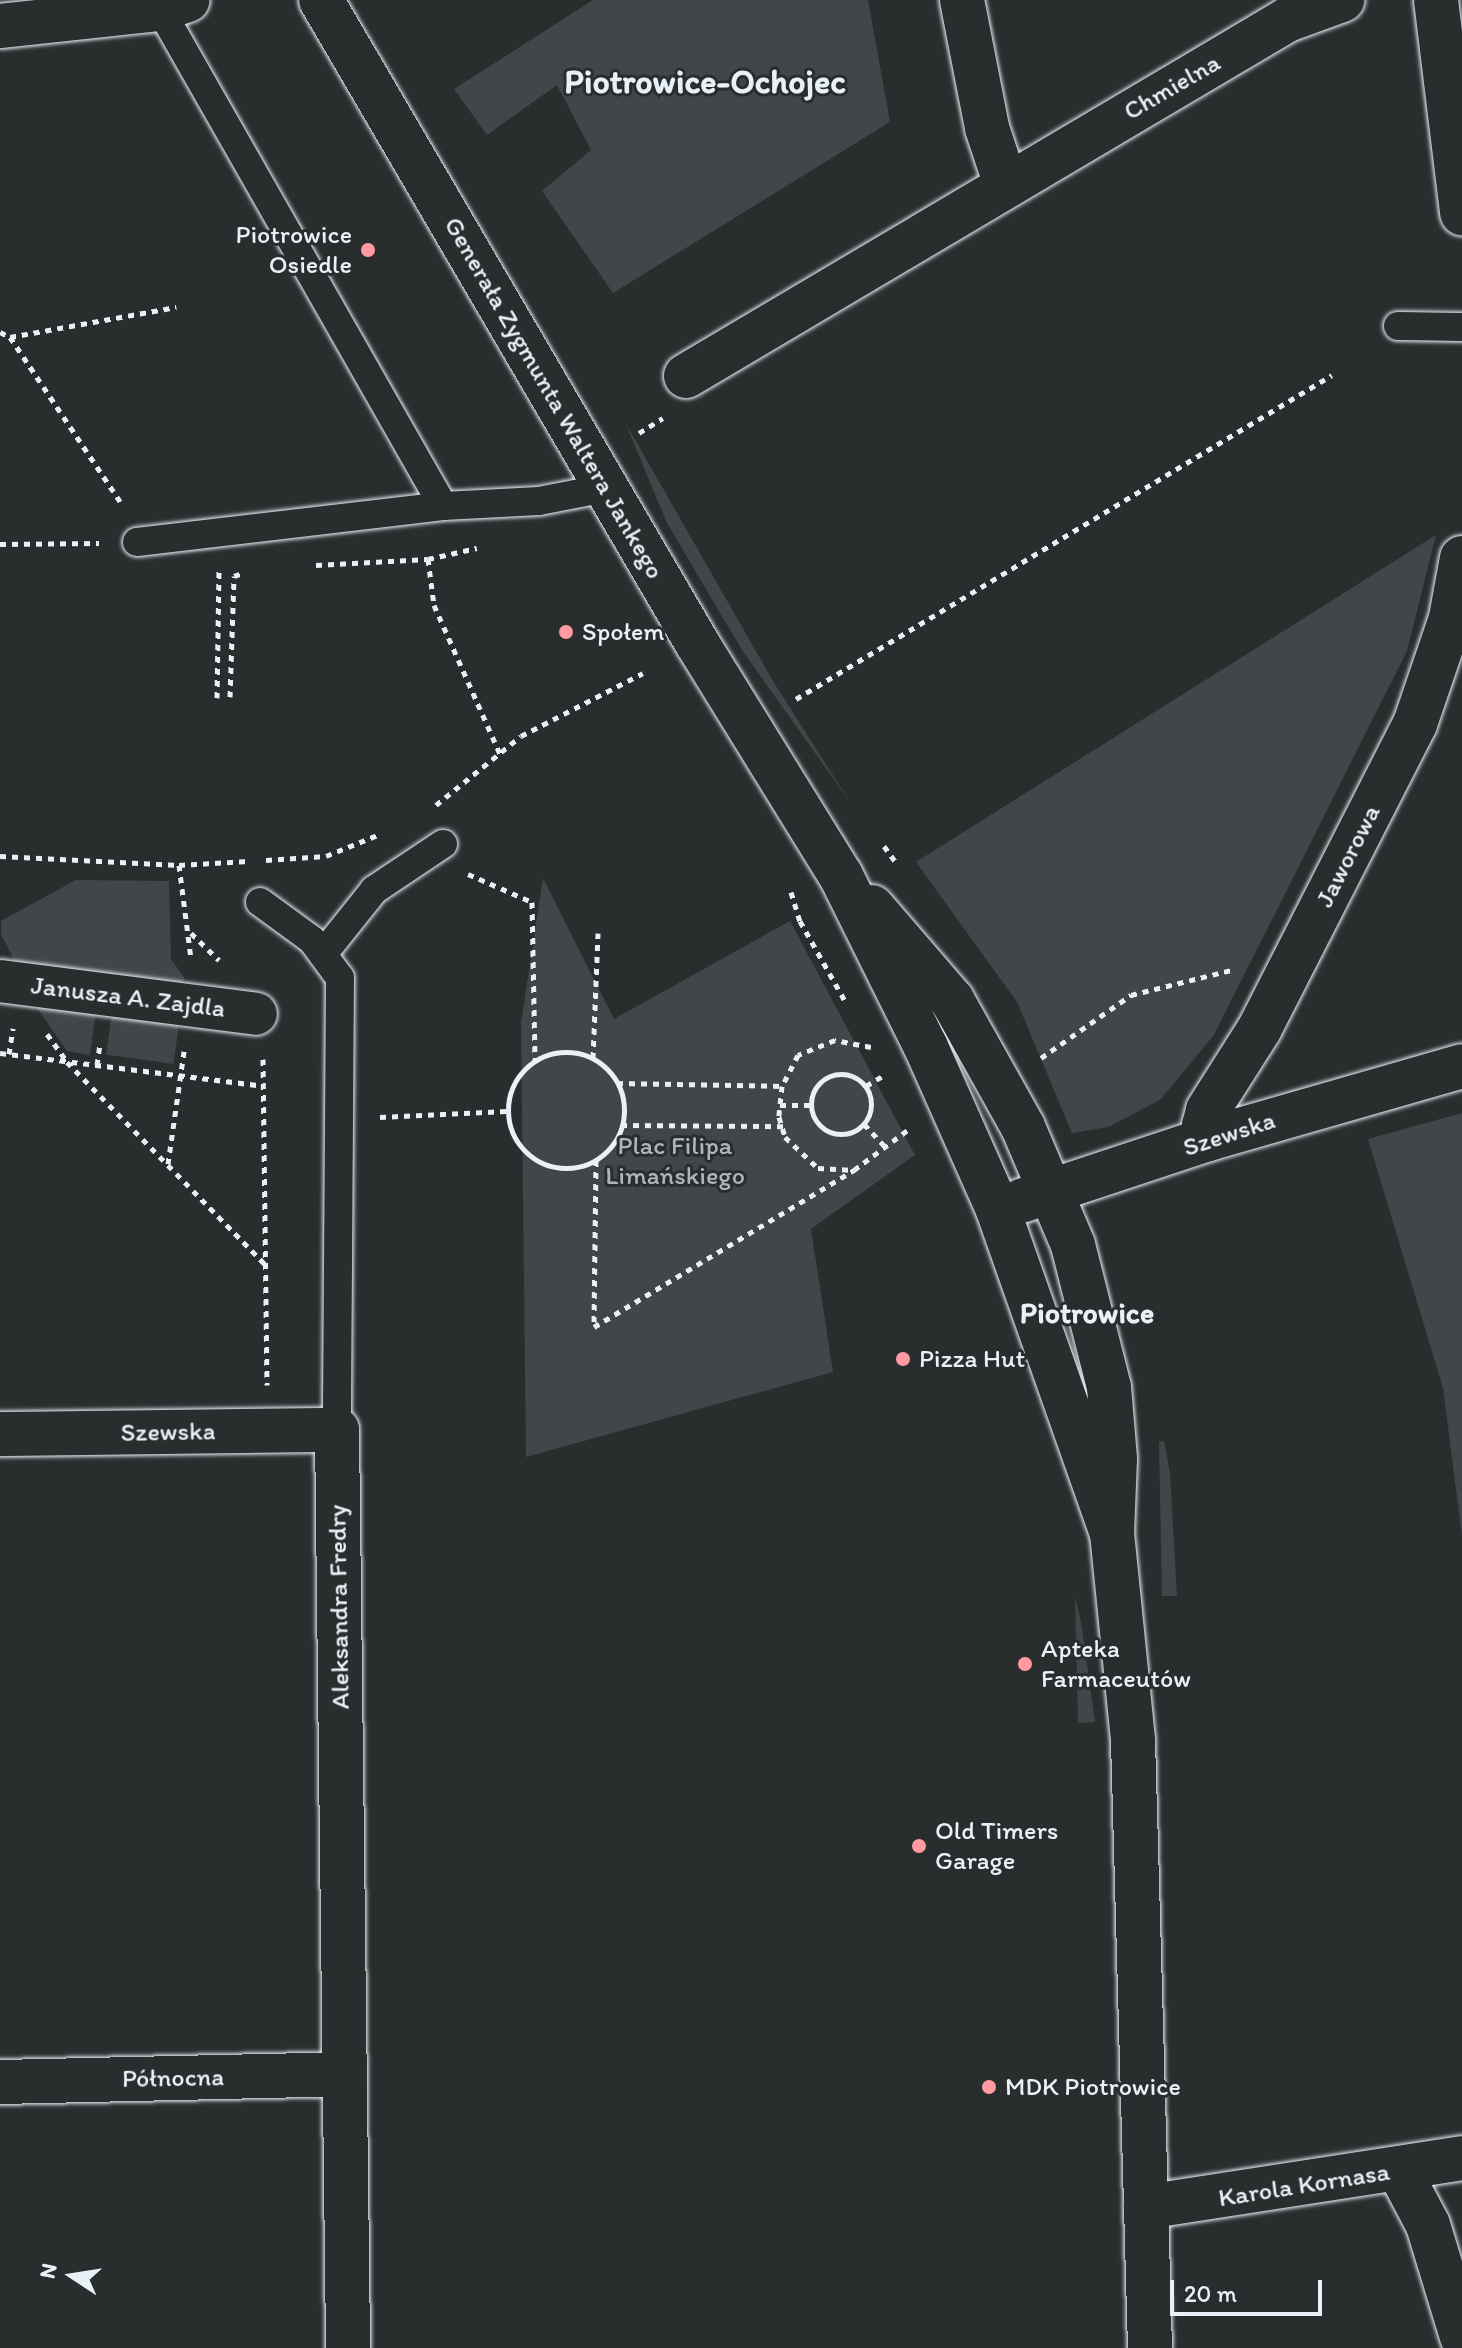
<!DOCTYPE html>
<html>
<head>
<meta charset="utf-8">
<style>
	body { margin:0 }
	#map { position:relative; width:1462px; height:2348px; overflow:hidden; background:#2a2d2e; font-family:Itim,sans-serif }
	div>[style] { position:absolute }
	.green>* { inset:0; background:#424648; transform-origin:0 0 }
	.path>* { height:5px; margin-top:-2.5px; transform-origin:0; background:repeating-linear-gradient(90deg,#e8f1f8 0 6px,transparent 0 12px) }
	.path>.ring { margin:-2.5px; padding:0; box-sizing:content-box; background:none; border:5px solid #e8f1f8; border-radius:50% }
	.roads { filter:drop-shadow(0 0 2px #e8f1f8) drop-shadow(0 0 2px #e8f1f8) }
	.service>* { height:28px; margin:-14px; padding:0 14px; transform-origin:14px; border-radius:14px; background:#2a2d2e }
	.pedestrian>* { height:42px; margin:-21px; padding:0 21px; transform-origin:21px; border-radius:21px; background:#2a2d2e }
	.minor>* { height:44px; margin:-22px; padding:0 22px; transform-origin:22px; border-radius:22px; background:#2a2d2e }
	.tertiary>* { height:44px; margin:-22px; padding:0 22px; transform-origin:22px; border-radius:22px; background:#2a2d2e }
	.dots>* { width:22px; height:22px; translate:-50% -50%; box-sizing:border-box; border:4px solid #2a2d2e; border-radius:50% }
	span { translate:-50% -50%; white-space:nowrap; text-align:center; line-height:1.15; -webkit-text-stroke:6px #2a2d2e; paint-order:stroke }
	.street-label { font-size:26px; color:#e8f1f8 }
	.poi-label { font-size:26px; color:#e8f1f8 }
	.right { translate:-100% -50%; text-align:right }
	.left { translate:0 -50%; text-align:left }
	.park-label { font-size:26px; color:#aeb5ba }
	.quarter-label { font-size:30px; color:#e8f1f8; font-weight:700 }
	.district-label { font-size:34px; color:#e8f1f8; font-weight:700 }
	.north { position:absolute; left:32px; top:2236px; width:80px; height:80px; -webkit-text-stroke:6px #2a2d2e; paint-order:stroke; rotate:282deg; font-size:22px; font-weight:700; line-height:32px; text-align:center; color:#e8f1f8 }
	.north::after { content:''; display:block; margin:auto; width:28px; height:36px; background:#e8f1f8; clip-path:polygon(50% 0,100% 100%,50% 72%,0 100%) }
	.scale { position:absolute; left:1170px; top:2280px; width:152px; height:36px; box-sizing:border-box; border:4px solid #e8f1f8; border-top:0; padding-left:10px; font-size:24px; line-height:28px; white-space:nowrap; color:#e8f1f8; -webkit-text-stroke:6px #2a2d2e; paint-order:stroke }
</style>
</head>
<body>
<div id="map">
	<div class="green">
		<i style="clip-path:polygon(593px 0,868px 0,890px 122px,613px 293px,542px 191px,591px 150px,557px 85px,487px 135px,454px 89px)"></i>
		<i style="clip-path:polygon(625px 422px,773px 681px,852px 805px,742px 650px,667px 523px)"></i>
		<i style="clip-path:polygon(1436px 535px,1407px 651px,1214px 1035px,1160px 1100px,1108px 1127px,1072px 1133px,1017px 1002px,916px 862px)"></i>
		<i style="clip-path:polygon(543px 878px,614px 1019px,790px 921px,915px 1155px,811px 1229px,833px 1372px,526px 1457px,521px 1023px)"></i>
		<i style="clip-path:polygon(76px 880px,169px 881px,171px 959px,184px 977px,182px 991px,20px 970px,1px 935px,1px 921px)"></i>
		<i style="clip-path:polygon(33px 1002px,96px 1011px,90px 1055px,67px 1051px)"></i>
		<i style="left:112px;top:1012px;width:68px;height:43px;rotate:8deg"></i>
		<i style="clip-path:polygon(1462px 1113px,1462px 1536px,1443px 1388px,1368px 1139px)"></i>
		<i style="clip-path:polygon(1164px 1441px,1170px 1473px,1177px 1596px,1162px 1596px,1159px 1442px)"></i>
		<i style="clip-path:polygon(1075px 1596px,1081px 1622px,1095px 1722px,1078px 1723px)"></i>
	</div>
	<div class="path">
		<i style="left:0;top:332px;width:11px;rotate:27deg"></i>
		<i style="left:10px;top:337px;width:169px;rotate:-10.2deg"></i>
		<i style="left:10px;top:337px;width:203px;rotate:56.2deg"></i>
		<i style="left:639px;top:433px;width:28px;rotate:-32deg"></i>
		<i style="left:0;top:544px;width:99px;rotate:-0.6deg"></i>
		<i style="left:428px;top:559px;width:46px;rotate:82.6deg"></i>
		<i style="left:434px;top:605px;width:163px;rotate:66.1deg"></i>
		<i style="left:316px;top:565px;width:112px;rotate:-3.1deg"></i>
		<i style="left:428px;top:559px;width:50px;rotate:-12.7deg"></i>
		<i style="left:230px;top:697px;width:121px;rotate:-88.1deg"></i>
		<i style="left:234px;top:576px;width:9px;rotate:-18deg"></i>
		<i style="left:217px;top:698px;width:127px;rotate:-89.1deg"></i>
		<i style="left:796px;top:699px;width:626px;rotate:-31.15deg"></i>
		<i style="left:436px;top:805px;width:109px;rotate:-39.1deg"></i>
		<i style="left:521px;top:736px;width:137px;rotate:-27.3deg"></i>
		<i style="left:884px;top:846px;width:22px;rotate:54deg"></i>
		<i style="left:0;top:856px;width:179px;rotate:2.9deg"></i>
		<i style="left:179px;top:865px;width:69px;rotate:-3.3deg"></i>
		<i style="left:266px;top:860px;width:60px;rotate:-3.8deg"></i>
		<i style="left:326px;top:856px;width:58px;rotate:-22.2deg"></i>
		<i style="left:179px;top:865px;width:95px;rotate:82.7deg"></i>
		<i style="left:468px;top:874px;width:70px;rotate:23.6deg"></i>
		<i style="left:532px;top:902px;width:158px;rotate:88.9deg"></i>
		<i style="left:791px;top:892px;width:30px;rotate:73deg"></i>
		<i style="left:800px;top:921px;width:92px;rotate:60.6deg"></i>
		<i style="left:191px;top:933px;width:39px;rotate:44deg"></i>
		<i style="left:47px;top:1034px;width:34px;rotate:54deg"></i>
		<i style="left:67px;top:1062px;width:284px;rotate:45.6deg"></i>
		<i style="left:871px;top:1047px;width:37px;rotate:-169deg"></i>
		<i style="left:835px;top:1040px;width:40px;rotate:158deg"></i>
		<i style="left:798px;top:1055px;width:35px;rotate:117deg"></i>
		<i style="left:782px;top:1086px;width:31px;rotate:96deg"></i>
		<i style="left:779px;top:1117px;width:21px;rotate:73deg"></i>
		<i style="left:785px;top:1137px;width:45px;rotate:43.2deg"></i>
		<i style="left:818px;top:1168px;width:36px;rotate:3deg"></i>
		<i style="left:854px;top:1170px;width:69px;rotate:-36.7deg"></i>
		<i class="ring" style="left:508px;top:1052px;width:111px;height:111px"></i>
		<i style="left:0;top:1053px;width:266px;rotate:7.1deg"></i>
		<i style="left:9px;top:1054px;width:26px;rotate:-81deg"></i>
		<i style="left:593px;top:1058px;width:125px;rotate:-87.7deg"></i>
		<i style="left:1041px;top:1058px;width:110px;rotate:-35deg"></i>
		<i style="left:1131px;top:995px;width:107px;rotate:-14deg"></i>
		<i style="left:263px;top:1059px;width:326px;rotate:89.3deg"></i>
		<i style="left:97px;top:1065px;width:22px;rotate:-82deg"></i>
		<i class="ring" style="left:811px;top:1074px;width:55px;height:55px"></i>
		<i style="left:617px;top:1083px;width:165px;rotate:1deg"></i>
		<i style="left:866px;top:1086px;width:23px;rotate:-31deg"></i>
		<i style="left:780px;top:1105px;width:30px"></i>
		<i style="left:380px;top:1117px;width:127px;rotate:-2.7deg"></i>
		<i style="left:864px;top:1124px;width:34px;rotate:47deg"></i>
		<i style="left:621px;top:1125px;width:162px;rotate:0.4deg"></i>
		<i style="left:596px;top:1160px;width:167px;rotate:90.7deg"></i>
		<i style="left:594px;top:1327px;width:304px;rotate:-31.1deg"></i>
		<i style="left:168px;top:1164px;width:114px;rotate:-81.9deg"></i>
	</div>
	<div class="roads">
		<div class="service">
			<i style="left:160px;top:9px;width:572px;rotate:60.34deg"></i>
			<i style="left:1398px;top:326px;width:64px;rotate:0.9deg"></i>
			<i style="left:137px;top:542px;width:308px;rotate:-6.7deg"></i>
			<i style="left:443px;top:506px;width:96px;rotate:-3deg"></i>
			<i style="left:539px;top:501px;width:68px;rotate:-11deg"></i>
			<i style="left:260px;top:902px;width:64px;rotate:36.2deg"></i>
			<i style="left:312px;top:940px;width:47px;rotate:53.6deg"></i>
			<i style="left:340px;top:978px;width:452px;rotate:90.4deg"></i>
			<i style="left:323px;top:954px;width:82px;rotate:-51.4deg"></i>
			<i style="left:374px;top:890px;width:83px;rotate:-33.7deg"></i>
		</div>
		<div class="pedestrian">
			<i style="left:0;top:981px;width:258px;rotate:7.3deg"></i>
		</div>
		<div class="minor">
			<i style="left:962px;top:0;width:130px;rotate:78.9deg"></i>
			<i style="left:987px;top:128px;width:60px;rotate:71.6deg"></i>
			<i style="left:1436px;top:0;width:215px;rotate:83deg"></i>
			<i style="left:0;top:26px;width:161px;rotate:-6.1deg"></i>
			<i style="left:160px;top:9px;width:29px;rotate:-18deg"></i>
			<i style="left:686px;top:376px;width:699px;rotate:-30.64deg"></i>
			<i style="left:1287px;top:20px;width:59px;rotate:-20deg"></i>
			<i style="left:1208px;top:1139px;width:14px;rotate:-107deg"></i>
			<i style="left:1204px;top:1126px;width:16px;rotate:-76deg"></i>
			<i style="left:1208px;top:1110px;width:97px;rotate:-57.6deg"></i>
			<i style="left:1260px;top:1028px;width:341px;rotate:-63deg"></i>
			<i style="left:1415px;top:724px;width:112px;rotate:-71.2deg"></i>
			<i style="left:1451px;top:618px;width:61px;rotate:-79.6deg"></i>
			<i style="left:0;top:1434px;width:337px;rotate:-0.7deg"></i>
			<i style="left:337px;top:1430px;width:918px;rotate:89.31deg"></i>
			<i style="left:0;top:2082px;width:345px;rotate:-1.3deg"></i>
			<i style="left:1399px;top:2170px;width:62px;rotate:62.2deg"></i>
			<i style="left:1428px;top:2225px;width:117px;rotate:73.1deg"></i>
			<i style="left:1146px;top:2207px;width:320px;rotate:-8.8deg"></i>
		</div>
		<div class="tertiary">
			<i style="left:321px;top:0;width:745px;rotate:59.68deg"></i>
			<i style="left:697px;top:643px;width:274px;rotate:58.3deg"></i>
			<i style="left:841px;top:876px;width:191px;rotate:63.6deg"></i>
			<i style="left:926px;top:1047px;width:175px;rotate:66.1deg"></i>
			<i style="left:997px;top:1207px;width:346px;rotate:70.6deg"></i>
			<i style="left:872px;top:907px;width:123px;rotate:49.3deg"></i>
			<i style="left:952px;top:1000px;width:145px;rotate:60.8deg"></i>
			<i style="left:1023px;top:1127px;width:128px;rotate:67deg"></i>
			<i style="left:1073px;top:1245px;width:146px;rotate:75.8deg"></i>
			<i style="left:1109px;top:1387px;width:72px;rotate:85.2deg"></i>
			<i style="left:1115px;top:1459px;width:74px;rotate:92.3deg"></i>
			<i style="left:1112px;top:1533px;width:208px;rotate:84.2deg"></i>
			<i style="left:1133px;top:1740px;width:608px;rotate:88.4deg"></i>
			<i style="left:1021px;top:1201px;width:197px;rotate:-18.3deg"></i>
			<i style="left:1208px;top:1139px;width:264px;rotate:-16deg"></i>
		</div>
	</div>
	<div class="dots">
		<i style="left:368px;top:250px;background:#ff9aa2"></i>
		<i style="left:566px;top:632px;background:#ff9aa2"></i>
		<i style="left:903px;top:1359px;background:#ff9aa2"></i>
		<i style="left:1025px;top:1664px;background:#ff9aa2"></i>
		<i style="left:919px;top:1846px;background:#ff9aa2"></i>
		<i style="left:989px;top:2087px;background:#ff9aa2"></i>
	</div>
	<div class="street-label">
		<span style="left:1172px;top:87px;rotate:-30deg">Chmielna</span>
		<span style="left:554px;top:398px;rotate:60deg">Generała Zygmunta Waltera Jankego</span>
		<span style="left:1348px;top:856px;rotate:-63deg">Jaworowa</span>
		<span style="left:128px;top:997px;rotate:7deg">Janusza A. Zajdla</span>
		<span style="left:1229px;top:1134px;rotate:-18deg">Szewska</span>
		<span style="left:168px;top:1432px;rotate:-1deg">Szewska</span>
		<span style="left:339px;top:1607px;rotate:-91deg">Aleksandra Fredry</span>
		<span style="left:173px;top:2078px;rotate:-1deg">Północna</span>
		<span style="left:1304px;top:2185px;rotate:-9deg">Karola Kornasa</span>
	</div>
	<div class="poi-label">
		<span class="right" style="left:352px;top:250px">Piotrowice<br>Osiedle</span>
		<span class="left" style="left:582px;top:632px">Społem</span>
		<span class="left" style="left:919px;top:1359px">Pizza Hut</span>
		<span class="left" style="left:1041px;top:1664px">Apteka<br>Farmaceutów</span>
		<span class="left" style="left:935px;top:1846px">Old Timers<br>Garage</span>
		<span class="left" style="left:1005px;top:2087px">MDK Piotrowice</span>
	</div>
	<div class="park-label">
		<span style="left:675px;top:1161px">Plac Filipa<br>Limańskiego</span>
	</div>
	<div class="quarter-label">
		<span style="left:1087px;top:1313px">Piotrowice</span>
	</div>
	<div class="district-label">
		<span style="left:705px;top:82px">Piotrowice-Ochojec</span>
	</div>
	<div class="north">N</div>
	<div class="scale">20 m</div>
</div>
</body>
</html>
